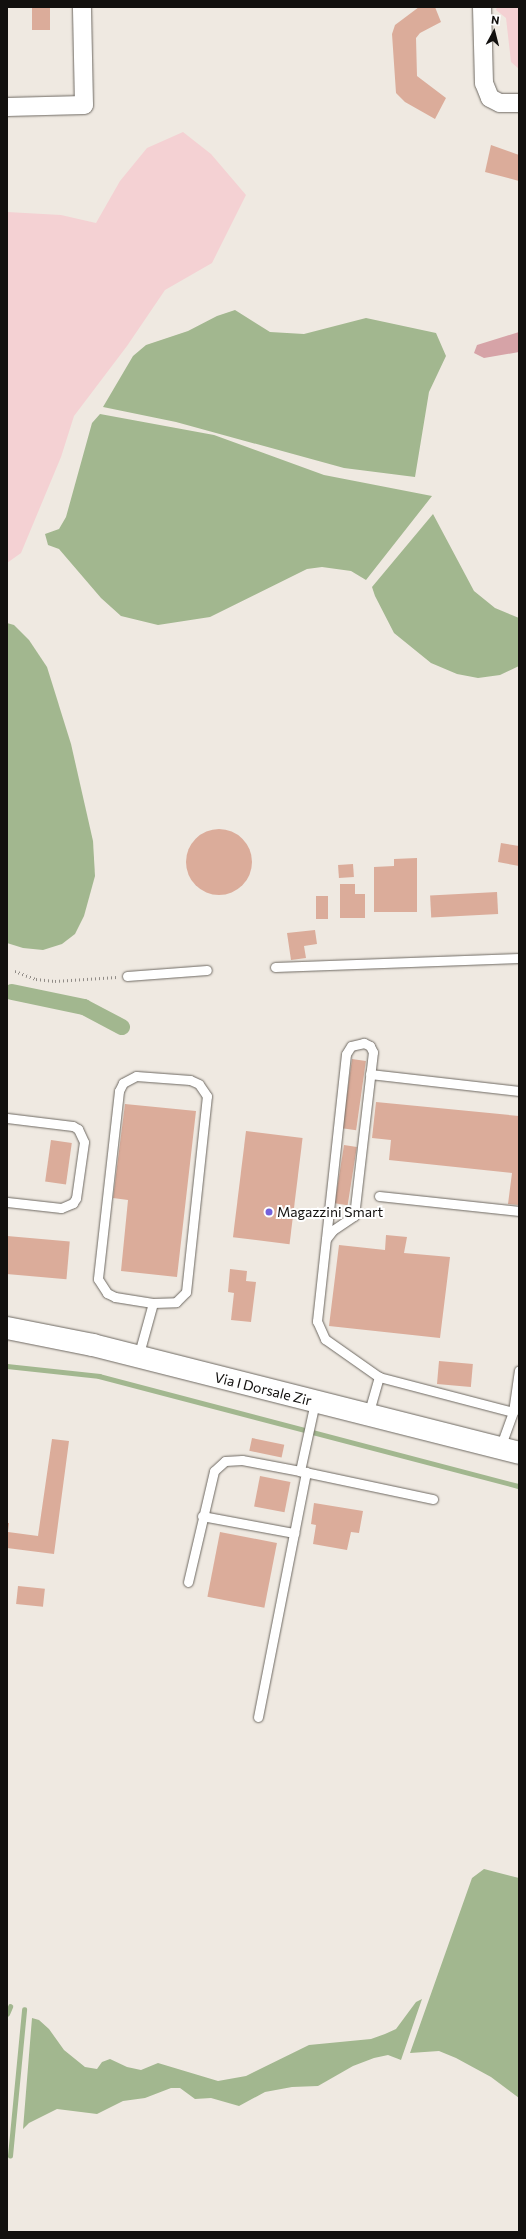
<!DOCTYPE html>
<html>
<head>
<meta charset="utf-8">
<style>
	body { margin:0 }
	#map { position:relative; width:526px; height:2239px; overflow:hidden; background:#efe9e1; font-family:Commissioner,sans-serif }
	div>[style] { position:absolute }
	.green>* { inset:0; background:#f4d1d3 }
	.forest>* { inset:0; background:#d6a3a7 }
	.water>* { inset:0; background:#a2b78f }
	.stream>* { height:4.5px; margin:-2.25px; padding:0 2.25px; transform-origin:2.25px; border-radius:2.25px; background:#a2b78f }
	.canal>* { height:16px; margin:-8px; padding:0 8px; transform-origin:8px; border-radius:8px; background:#a2b78f }
	.building>* { inset:0; background:#dbac9a; transform-origin:0 0 }
	.round { border-radius:50% }
	.path>* { height:2.5px; margin-top:-1.25px; transform-origin:0; background:repeating-linear-gradient(90deg,#918c87 0 1px,transparent 0 4px) }
	.roads { filter:drop-shadow(0 0 1px #6e6962) drop-shadow(0 0 1px #6e6962) }
	.service>* { height:9px; margin:-4.5px; padding:0 4.5px; transform-origin:4.5px; border-radius:4.5px; background:#fff }
	.minor>* { height:18px; margin:-9px; padding:0 9px; transform-origin:9px; border-radius:9px; background:#fff }
	.secondary>* { height:22px; margin:-11px; padding:0 11px; transform-origin:11px; border-radius:11px; background:#fff }
	.dots>* { width:11px; height:11px; translate:-50% -50%; box-sizing:border-box; border:2px solid #fff; border-radius:50% }
	span { translate:-50% -50%; white-space:nowrap; text-align:center; line-height:1.15; -webkit-text-stroke:4px #fff; paint-order:stroke }
	.poi-label { font-size:14px; color:#12100e }
	.left { translate:0 -50%; text-align:left }
	.street-label { font-size:14px; color:#12100e }
	.frame { position:absolute; inset:0; border:8px solid #12100e; pointer-events:none }
	.north { position:absolute; left:474px; top:12px; width:40px; height:40px; -webkit-text-stroke:3px #fff; paint-order:stroke; rotate:7deg; font-size:11px; font-weight:700; line-height:16px; text-align:center; color:#12100e }
	.north::after { content:''; display:block; margin:auto; width:14px; height:18px; background:#12100e; clip-path:polygon(50% 0,100% 100%,50% 72%,0 100%) }
</style>
</head>
<body>
<div id="map">
	<div class="green">
		<i style="clip-path:polygon(497px 7px,519px 7px,519px 69px,511px 62px,506px 18px,496px 10px)"></i>
		<i style="clip-path:polygon(183px 132px,211px 154px,246px 195px,212px 263px,165px 290px,127px 346px,74px 416px,61px 457px,21px 553px,7px 563px,7px 212px,61px 215px,96px 223px,120px 181px,147px 148px)"></i>
	</div>
	<div class="forest">
		<i style="clip-path:polygon(519px 332px,519px 352px,484px 358px,474px 353px,477px 345px)"></i>
	</div>
	<div class="water">
		<i style="clip-path:polygon(235px 310px,270px 332px,304px 334px,366px 318px,436px 333px,446px 356px,429px 392px,415px 477px,344px 468px,176px 422px,103px 407px,133px 356px,146px 345px,188px 331px,217px 316px)"></i>
		<i style="clip-path:polygon(100px 414px,214px 435px,324px 475px,432px 496px,366px 580px,351px 571px,322px 567px,307px 569px,210px 617px,158px 625px,121px 616px,101px 598px,59px 549px,48px 545px,45px 534px,59px 529px,66px 517px,92px 423px)"></i>
		<i style="clip-path:polygon(433px 514px,474px 591px,495px 608px,519px 618px,519px 666px,500px 675px,478px 678px,457px 674px,431px 663px,394px 633px,375px 596px,372px 587px)"></i>
		<i style="clip-path:polygon(7px 623px,14px 625px,29px 640px,47px 667px,71px 744px,93px 841px,95px 876px,84px 916px,75px 934px,62px 944px,43px 950px,23px 948px,7px 943px)"></i>
		<i style="clip-path:polygon(484px 1869px,519px 1878px,519px 2098px,491px 2077px,456px 2058px,439px 2051px,410px 2053px,472px 1878px)"></i>
		<i style="clip-path:polygon(422px 1999px,401px 2060px,388px 2055px,374px 2058px,353px 2066px,318px 2086px,292px 2087px,265px 2092px,239px 2106px,211px 2098px,195px 2099px,180px 2088px,171px 2088px,145px 2098px,123px 2101px,97px 2114px,57px 2109px,29px 2123px,23px 2129px,32px 2018px,39px 2020px,49px 2029px,64px 2050px,85px 2067px,97px 2069px,102px 2062px,110px 2059px,127px 2067px,141px 2070px,158px 2063px,218px 2081px,246px 2076px,309px 2045px,371px 2039px,385px 2034px,396px 2029px,416px 2002px)"></i>
	</div>
	<div class="stream">
		<i style="left:7px;top:1366px;width:93px;rotate:6.2deg"></i>
		<i style="left:99px;top:1376px;width:434px;rotate:14.7deg"></i>
		<i style="left:7px;top:2014px;width:8px;rotate:-67deg"></i>
		<i style="left:10px;top:2156px;width:147px;rotate:-84.5deg"></i>
	</div>
	<div class="canal">
		<i style="left:12px;top:992px;width:74px;rotate:11.8deg"></i>
		<i style="left:84px;top:1007px;width:43px;rotate:27.8deg"></i>
	</div>
	<div class="building">
		<i style="left:32px;top:7px;width:18px;height:23px"></i>
		<i style="clip-path:polygon(419px 7px,435px 7px,441px 22px,420px 33px,416px 38px,417px 76px,446px 98px,435px 119px,405px 102px,396px 93px,392px 34px,395px 25px)"></i>
		<i style="clip-path:polygon(491px 145px,519px 155px,519px 181px,485px 172px)"></i>
		<i class="round" style="left:186px;top:829px;width:66px;height:66px"></i>
		<i style="clip-path:polygon(501px 843px,519px 846px,519px 866px,498px 862px)"></i>
		<i style="clip-path:polygon(417px 858px,417px 912px,374px 912px,374px 867px,394px 866px,394px 859px)"></i>
		<i style="left:353px;top:864px;width:13px;height:15px;rotate:86deg"></i>
		<i style="clip-path:polygon(340px 884px,355px 884px,355px 894px,365px 894px,365px 918px,340px 918px)"></i>
		<i style="left:497px;top:892px;width:22px;height:67px;rotate:87deg"></i>
		<i style="left:316px;top:896px;width:12px;height:23px"></i>
		<i style="clip-path:polygon(315px 930px,317px 944px,304px 946px,306px 958px,291px 960px,287px 933px)"></i>
		<i style="left:352px;top:1059px;width:14px;height:70px;rotate:8deg"></i>
		<i style="clip-path:polygon(376px 1102px,519px 1116px,519px 1205px,508px 1204px,512px 1173px,389px 1160px,391px 1140px,372px 1138px)"></i>
		<i style="clip-path:polygon(125px 1104px,196px 1111px,177px 1277px,121px 1271px,128px 1200px,113px 1198px)"></i>
		<i style="left:246px;top:1131px;width:57px;height:107px;rotate:7deg"></i>
		<i style="left:51px;top:1140px;width:21px;height:42px;rotate:8deg"></i>
		<i style="left:344px;top:1145px;width:13px;height:59px;rotate:9deg"></i>
		<i style="clip-path:polygon(386px 1235px,407px 1237px,404px 1253px,450px 1257px,440px 1338px,329px 1326px,339px 1245px,385px 1250px)"></i>
		<i style="left:7px;top:1236px;width:63px;height:38px;rotate:5deg"></i>
		<i style="clip-path:polygon(230px 1269px,247px 1271px,246px 1281px,256px 1282px,251px 1322px,231px 1320px,234px 1293px,228px 1292px)"></i>
		<i style="left:439px;top:1361px;width:34px;height:23px;rotate:5deg"></i>
		<i style="left:252px;top:1438px;width:33px;height:13px;rotate:12deg"></i>
		<i style="clip-path:polygon(52px 1439px,69px 1441px,54px 1554px,7px 1548px,7px 1523px,9px 1523px,8px 1532px,38px 1536px)"></i>
		<i style="left:260px;top:1476px;width:31px;height:31px;rotate:11deg"></i>
		<i style="clip-path:polygon(314px 1503px,363px 1511px,359px 1533px,351px 1532px,347px 1550px,313px 1544px,316px 1525px,311px 1524px)"></i>
		<i style="left:220px;top:1532px;width:58px;height:66px;rotate:11deg"></i>
		<i style="left:18px;top:1586px;width:27px;height:18px;rotate:6deg"></i>
	</div>
	<div class="path">
		<i style="left:15px;top:971px;width:22px;rotate:21deg"></i>
		<i style="left:36px;top:979px;width:19px;rotate:6deg"></i>
		<i style="left:55px;top:981px;width:62px;rotate:-3.7deg"></i>
	</div>
	<div class="roads">
		<div class="service">
			<i style="left:275px;top:967px;width:244px;rotate:-2.1deg"></i>
			<i style="left:127px;top:976px;width:80px;rotate:-4.3deg"></i>
			<i style="left:370px;top:1074px;width:150px;rotate:6.5deg"></i>
			<i style="left:7px;top:1118px;width:66px;rotate:6.9deg"></i>
			<i style="left:73px;top:1126px;width:6px;rotate:31deg"></i>
			<i style="left:78px;top:1129px;width:14px;rotate:65deg"></i>
			<i style="left:84px;top:1142px;width:57px;rotate:98.1deg"></i>
			<i style="left:76px;top:1198px;width:6px;rotate:121deg"></i>
			<i style="left:73px;top:1203px;width:13px;rotate:157deg"></i>
			<i style="left:61px;top:1208px;width:54px;rotate:-173.7deg"></i>
			<i style="left:379px;top:1196px;width:141px;rotate:6.1deg"></i>
			<i style="left:326px;top:1239px;width:11px;rotate:-52deg"></i>
			<i style="left:333px;top:1230px;width:25px;rotate:-34deg"></i>
			<i style="left:354px;top:1216px;width:165px;rotate:-83.4deg"></i>
			<i style="left:373px;top:1052px;width:7px;rotate:-117deg"></i>
			<i style="left:370px;top:1046px;width:7px;rotate:-153deg"></i>
			<i style="left:364px;top:1043px;width:13px;rotate:167deg"></i>
			<i style="left:351px;top:1046px;width:9px;rotate:122deg"></i>
			<i style="left:346px;top:1054px;width:269px;rotate:96.2deg"></i>
			<i style="left:317px;top:1321px;width:20px;rotate:66deg"></i>
			<i style="left:325px;top:1339px;width:66px;rotate:35.1deg"></i>
			<i style="left:138px;top:1357px;width:56px;rotate:-74.5deg"></i>
			<i style="left:153px;top:1303px;width:23px;rotate:-2deg"></i>
			<i style="left:176px;top:1302px;width:14px;rotate:-45deg"></i>
			<i style="left:186px;top:1292px;width:197px;rotate:-83.9deg"></i>
			<i style="left:207px;top:1096px;width:14px;rotate:-124deg"></i>
			<i style="left:199px;top:1084px;width:10px;rotate:-156deg"></i>
			<i style="left:190px;top:1080px;width:54px;rotate:-175.8deg"></i>
			<i style="left:136px;top:1076px;width:15px;rotate:152deg"></i>
			<i style="left:123px;top:1083px;width:9px;rotate:117deg"></i>
			<i style="left:119px;top:1091px;width:189px;rotate:96.4deg"></i>
			<i style="left:98px;top:1279px;width:17px;rotate:57deg"></i>
			<i style="left:107px;top:1293px;width:9px;rotate:27deg"></i>
			<i style="left:115px;top:1297px;width:38px;rotate:9deg"></i>
			<i style="left:315px;top:1402px;width:71px;rotate:102.3deg"></i>
			<i style="left:300px;top:1471px;width:136px;rotate:11.9deg"></i>
			<i style="left:513px;top:1412px;width:42px;rotate:-81.9deg"></i>
			<i style="left:368px;top:1415px;width:40px;rotate:-74deg"></i>
			<i style="left:379px;top:1377px;width:138px;rotate:14.6deg"></i>
			<i style="left:513px;top:1412px;width:38px;rotate:110deg"></i>
			<i style="left:202px;top:1516px;width:94px;rotate:10.5deg"></i>
			<i style="left:188px;top:1582px;width:114px;rotate:-76.8deg"></i>
			<i style="left:214px;top:1471px;width:15px;rotate:-42deg"></i>
			<i style="left:225px;top:1461px;width:17px;rotate:-3deg"></i>
			<i style="left:242px;top:1460px;width:59px;rotate:10.7deg"></i>
			<i style="left:258px;top:1717px;width:250px;rotate:-78.9deg"></i>
		</div>
		<div class="minor">
			<i style="left:482px;top:7px;width:76px;rotate:88.5deg"></i>
			<i style="left:484px;top:83px;width:16px;rotate:68deg"></i>
			<i style="left:490px;top:98px;width:11px;rotate:27deg"></i>
			<i style="left:500px;top:103px;width:19px"></i>
			<i style="left:7px;top:107px;width:77px;rotate:-1.5deg"></i>
			<i style="left:84px;top:105px;width:98px;rotate:-91.2deg"></i>
		</div>
		<div class="secondary">
			<i style="left:7px;top:1328px;width:88px;rotate:11.2deg"></i>
			<i style="left:93px;top:1345px;width:439px;rotate:14.2deg"></i>
		</div>
	</div>
	<div class="dots">
		<i style="left:269px;top:1212px;background:#7361dc"></i>
	</div>
	<div class="poi-label">
		<span class="left" style="left:277px;top:1212px">Magazzini Smart</span>
	</div>
	<div class="street-label">
		<span style="left:263px;top:1389px;rotate:14deg">Via I Dorsale Zir</span>
	</div>
	<div class="frame"></div>
	<div class="north">N</div>
</div>
</body>
</html>
